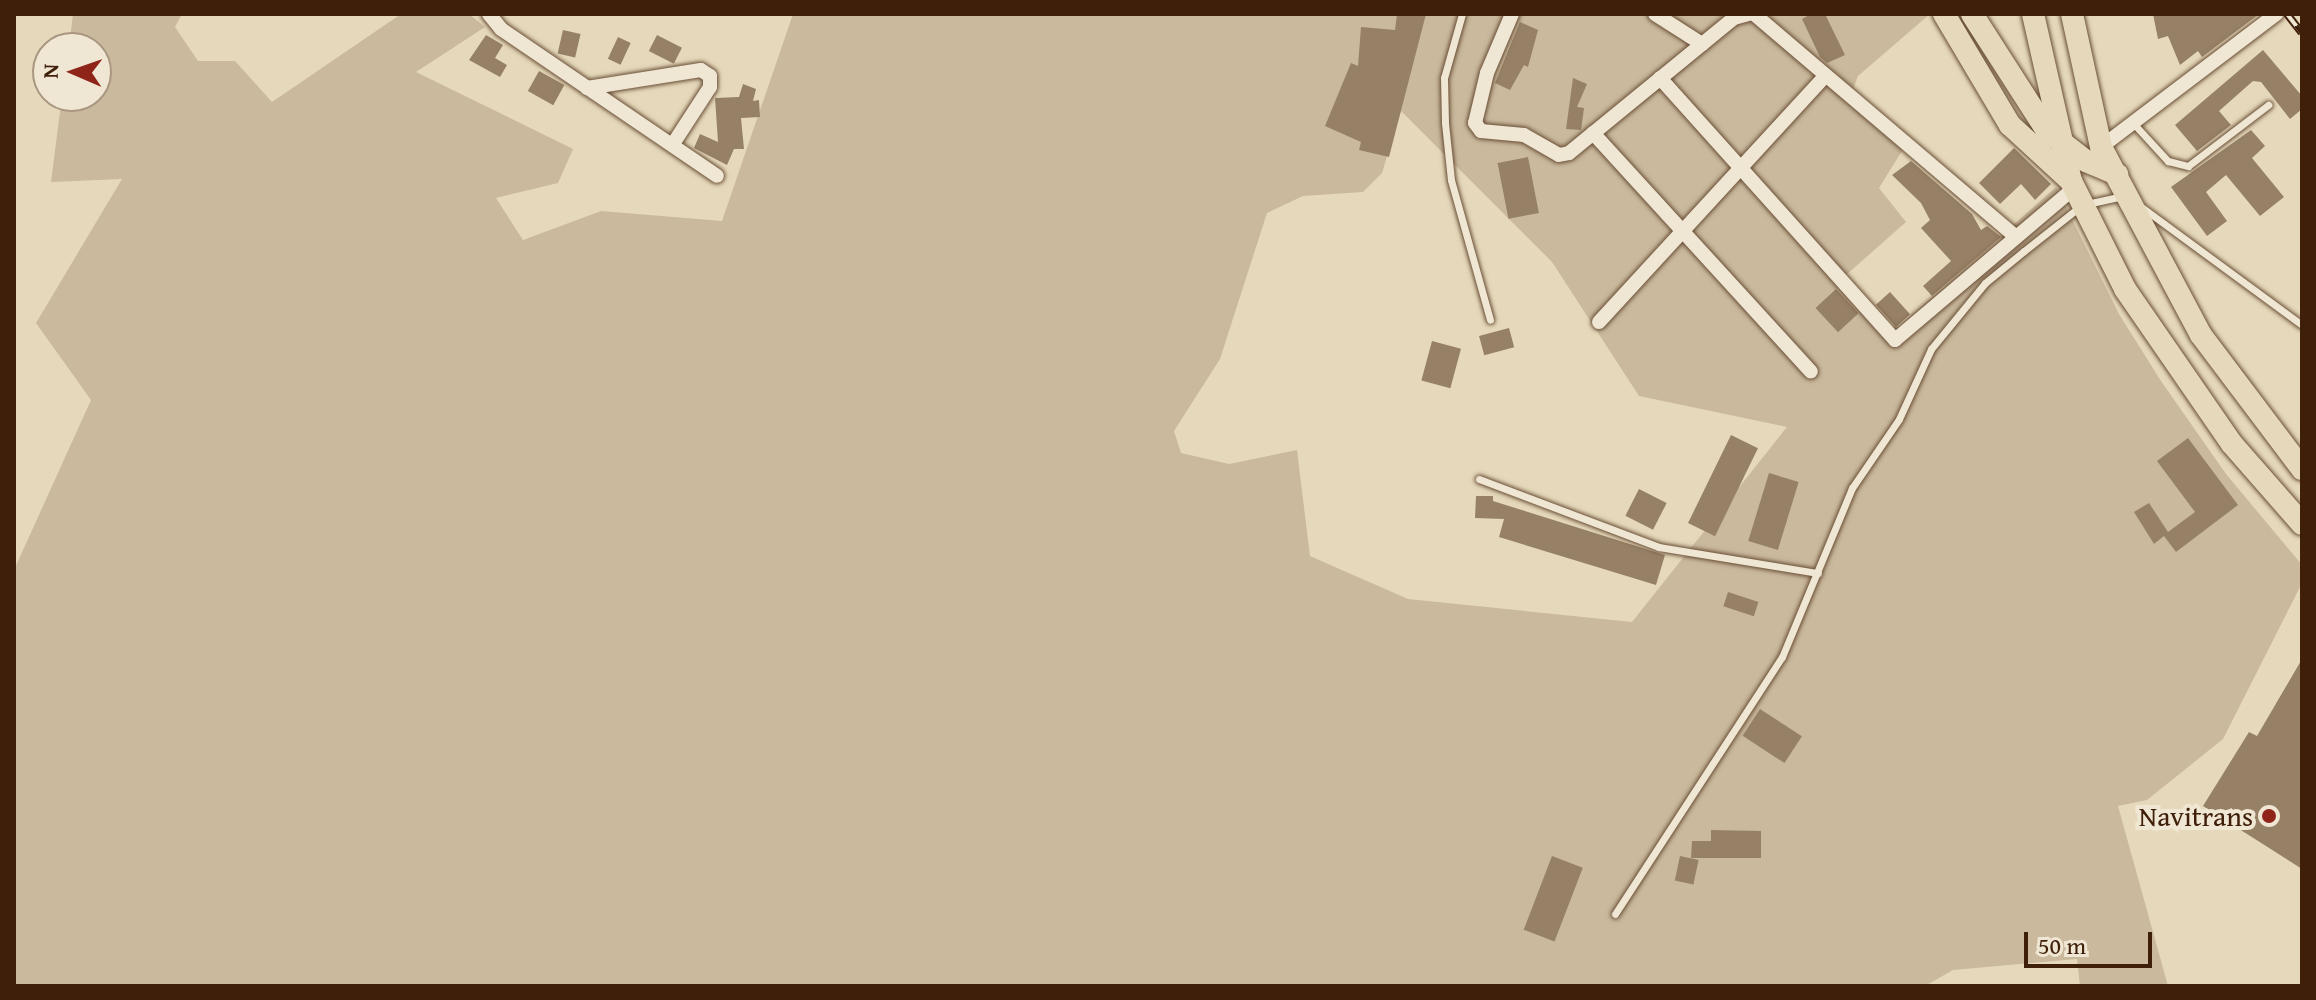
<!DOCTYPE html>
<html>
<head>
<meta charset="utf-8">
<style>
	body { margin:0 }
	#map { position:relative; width:2316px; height:1000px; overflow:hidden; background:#e6d9bb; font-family:"Gentium Book Plus",serif }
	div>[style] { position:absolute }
	.green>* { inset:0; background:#cab99d }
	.building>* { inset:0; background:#968066; transform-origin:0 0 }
	.roads { filter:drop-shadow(0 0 2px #694e36) drop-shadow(0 0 2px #694e36) }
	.service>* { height:7px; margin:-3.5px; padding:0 3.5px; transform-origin:3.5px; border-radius:3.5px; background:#efe6d3 }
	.minor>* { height:14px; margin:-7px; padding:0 7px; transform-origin:7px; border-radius:7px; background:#efe6d3 }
	.trunk>* { height:22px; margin:-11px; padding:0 11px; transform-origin:11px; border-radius:11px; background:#e6d9bb }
	.rail>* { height:8px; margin-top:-4px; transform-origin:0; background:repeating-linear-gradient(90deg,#efe6d3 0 15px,#3f1f09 0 30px); box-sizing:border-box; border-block:2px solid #3f1f09 }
	.dots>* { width:22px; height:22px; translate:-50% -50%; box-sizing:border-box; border:4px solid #efe6d3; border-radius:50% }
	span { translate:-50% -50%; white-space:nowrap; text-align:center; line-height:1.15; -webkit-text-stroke:8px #efe6d3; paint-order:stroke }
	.poi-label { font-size:28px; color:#3f1f09 }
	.right { translate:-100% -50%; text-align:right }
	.frame { position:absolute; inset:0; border:16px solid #3f1f09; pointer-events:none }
	.north { position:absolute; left:32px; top:32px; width:80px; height:80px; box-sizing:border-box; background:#efe6d3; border:2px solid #a99682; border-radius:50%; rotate:272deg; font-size:22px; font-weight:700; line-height:32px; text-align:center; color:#3f1f09 }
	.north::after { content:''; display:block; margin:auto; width:28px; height:36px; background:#8f2418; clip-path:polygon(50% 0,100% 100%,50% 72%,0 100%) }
	.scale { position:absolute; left:2024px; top:932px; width:128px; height:36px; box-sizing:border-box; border:4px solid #3f1f09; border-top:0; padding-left:10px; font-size:24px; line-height:28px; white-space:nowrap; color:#3f1f09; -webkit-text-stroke:6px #efe6d3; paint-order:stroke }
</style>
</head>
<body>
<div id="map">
	<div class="green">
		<i style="clip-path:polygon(evenodd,73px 14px,182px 14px,175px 27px,198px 61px,235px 61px,272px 102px,401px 14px,469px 14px,485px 27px,416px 72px,573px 149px,558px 183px,496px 198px,523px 240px,601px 211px,722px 221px,793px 14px,1930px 14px,1858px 76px,1850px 97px,1905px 146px,1879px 188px,1906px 222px,1846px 275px,1893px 332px,2056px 187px,2119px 314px,2161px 381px,2226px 474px,2302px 565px,2302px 583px,2223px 739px,2147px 800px,2118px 806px,2168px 986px,2080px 986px,2077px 959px,1953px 970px,1925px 986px,14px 986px,14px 570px,91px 400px,36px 323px,122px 179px,51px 182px,62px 96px,96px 96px,96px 48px,69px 48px,73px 14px,1401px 111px,1552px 262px,1639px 396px,1787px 427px,1632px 622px,1408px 599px,1310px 556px,1297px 450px,1229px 464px,1181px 453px,1174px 431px,1220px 359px,1267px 213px,1303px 196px,1363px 192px,1382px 173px,1401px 111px)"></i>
	</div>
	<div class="building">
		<i style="clip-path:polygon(1397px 14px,1426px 14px,1389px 157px,1359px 150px,1361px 142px,1325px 126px,1351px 63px,1358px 66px,1361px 27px,1395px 30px)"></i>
		<i style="clip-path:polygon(1811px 14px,1825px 14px,1845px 55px,1827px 63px,1820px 57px,1802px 19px)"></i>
		<i style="clip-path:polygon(2153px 14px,2259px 14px,2202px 57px,2198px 51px,2180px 65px,2168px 36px,2158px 39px)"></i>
		<i style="clip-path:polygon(1520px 22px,1538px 30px,1528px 67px,1524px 65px,1510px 90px,1495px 83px)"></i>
		<i style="left:563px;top:30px;width:18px;height:24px;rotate:13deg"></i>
		<i style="clip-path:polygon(486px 35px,503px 45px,495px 58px,507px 65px,500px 77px,469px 60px)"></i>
		<i style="left:657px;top:35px;width:28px;height:18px;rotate:27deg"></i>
		<i style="left:618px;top:37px;width:14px;height:24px;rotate:25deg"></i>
		<i style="clip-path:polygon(2263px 50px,2302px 96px,2302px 109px,2290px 119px,2261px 82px,2253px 81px,2219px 111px,2231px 125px,2197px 151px,2175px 125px)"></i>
		<i style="left:539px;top:71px;width:29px;height:23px;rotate:29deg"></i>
		<i style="clip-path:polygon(1573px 78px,1587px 84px,1577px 107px,1584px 108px,1581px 130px,1566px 129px)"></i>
		<i style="clip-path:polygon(743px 84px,756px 89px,753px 101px,759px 100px,760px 117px,741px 118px,744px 149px,734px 149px,727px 165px,694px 148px,700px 134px,718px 142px,715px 98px,739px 97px)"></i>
		<i style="clip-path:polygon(2251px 130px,2265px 146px,2252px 158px,2284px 197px,2260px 216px,2226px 175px,2206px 192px,2227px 221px,2207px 236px,2171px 187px)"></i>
		<i style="clip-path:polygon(2014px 148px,2051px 184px,2035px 200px,2021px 184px,2000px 204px,1979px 183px)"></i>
		<i style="left:1528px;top:157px;width:57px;height:31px;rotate:79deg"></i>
		<i style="clip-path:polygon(1911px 161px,1972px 214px,1981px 230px,1987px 226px,2001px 237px,1932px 296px,1923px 286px,1951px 261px,1921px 228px,1930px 220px,1921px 203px,1892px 175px)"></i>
		<i style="left:1836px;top:289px;width:33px;height:28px;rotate:47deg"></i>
		<i style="left:1890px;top:292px;width:30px;height:19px;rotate:48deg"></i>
		<i style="left:1509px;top:328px;width:20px;height:31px;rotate:75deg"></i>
		<i style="left:1432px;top:341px;width:30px;height:41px;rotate:15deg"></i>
		<i style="left:1731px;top:435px;width:30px;height:98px;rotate:26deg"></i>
		<i style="clip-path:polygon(2188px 438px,2238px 505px,2176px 552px,2164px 536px,2154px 544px,2134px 512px,2149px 503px,2168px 532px,2195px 512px,2157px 461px)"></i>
		<i style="left:1769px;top:473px;width:31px;height:71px;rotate:17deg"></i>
		<i style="left:1639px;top:489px;width:31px;height:30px;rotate:27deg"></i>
		<i style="clip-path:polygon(1476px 496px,1493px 496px,1493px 501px,1665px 555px,1656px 585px,1499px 537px,1504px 519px,1475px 518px)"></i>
		<i style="left:1728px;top:592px;width:32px;height:15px;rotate:18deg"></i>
		<i style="clip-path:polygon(2302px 659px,2302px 869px,2203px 806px,2249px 732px,2257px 736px)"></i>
		<i style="left:1760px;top:709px;width:50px;height:32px;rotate:33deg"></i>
		<i style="clip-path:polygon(1711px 830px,1761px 831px,1761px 858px,1691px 858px,1692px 841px,1711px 841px)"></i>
		<i style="left:1552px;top:856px;width:33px;height:79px;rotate:21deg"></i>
		<i style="left:1680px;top:856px;width:19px;height:25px;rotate:12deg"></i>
	</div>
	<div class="roads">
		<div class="service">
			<i style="left:1462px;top:14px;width:66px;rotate:105.7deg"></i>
			<i style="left:1444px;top:78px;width:45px;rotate:88.7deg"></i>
			<i style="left:1445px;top:123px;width:57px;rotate:84deg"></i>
			<i style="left:1451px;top:180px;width:145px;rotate:74.4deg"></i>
			<i style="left:2133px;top:123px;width:52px;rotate:47.4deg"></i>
			<i style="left:2168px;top:161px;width:21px;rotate:14deg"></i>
			<i style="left:2188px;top:166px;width:101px;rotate:-37.3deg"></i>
			<i style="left:2140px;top:206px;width:201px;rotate:36.3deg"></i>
			<i style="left:1479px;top:479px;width:192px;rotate:20.7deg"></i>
			<i style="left:1659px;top:547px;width:161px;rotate:9.3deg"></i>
			<i style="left:1615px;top:914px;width:306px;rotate:-57deg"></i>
			<i style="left:1782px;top:657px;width:183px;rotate:-67.5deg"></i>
			<i style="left:1852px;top:488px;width:83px;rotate:-55.7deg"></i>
			<i style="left:1899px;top:419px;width:77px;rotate:-65.4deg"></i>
			<i style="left:1931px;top:349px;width:85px;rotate:-50.7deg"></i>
			<i style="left:1985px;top:283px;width:50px;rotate:-39.4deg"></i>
			<i style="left:2024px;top:251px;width:74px;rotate:-38.4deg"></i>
			<i style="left:2082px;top:205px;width:42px;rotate:-12.4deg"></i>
		</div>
		<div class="minor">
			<i style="left:489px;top:14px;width:19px;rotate:51deg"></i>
			<i style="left:501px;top:29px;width:261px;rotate:34.2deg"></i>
			<i style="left:1512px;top:14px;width:64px;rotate:113deg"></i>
			<i style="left:1487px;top:73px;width:51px;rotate:103.5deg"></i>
			<i style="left:1475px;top:123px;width:10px;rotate:53deg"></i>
			<i style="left:1481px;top:131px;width:43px;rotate:5.3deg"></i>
			<i style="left:1524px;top:135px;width:40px;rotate:29.7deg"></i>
			<i style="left:1559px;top:155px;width:10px;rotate:-11deg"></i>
			<i style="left:1569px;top:153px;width:213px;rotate:-39.3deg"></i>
			<i style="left:1734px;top:18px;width:16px;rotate:-15deg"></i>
			<i style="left:1655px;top:14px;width:56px;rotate:32.6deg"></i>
			<i style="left:1754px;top:14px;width:344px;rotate:40.4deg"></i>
			<i style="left:1660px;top:78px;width:352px;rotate:48.1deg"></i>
			<i style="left:1895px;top:340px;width:235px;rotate:-40.3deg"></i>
			<i style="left:587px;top:88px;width:115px;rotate:-9deg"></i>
			<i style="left:701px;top:70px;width:11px;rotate:34deg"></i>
			<i style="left:710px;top:76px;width:11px;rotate:90deg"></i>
			<i style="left:710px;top:87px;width:68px;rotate:123deg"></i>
			<i style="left:1593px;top:133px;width:323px;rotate:47.6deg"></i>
			<i style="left:2101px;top:147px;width:220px;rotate:-37.2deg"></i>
			<i style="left:1599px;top:322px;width:333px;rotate:-47.4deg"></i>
		</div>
		<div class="trunk">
			<i style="left:1944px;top:14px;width:129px;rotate:59.3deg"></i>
			<i style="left:2010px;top:125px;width:83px;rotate:42.6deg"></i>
			<i style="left:1972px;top:14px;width:139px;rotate:57.3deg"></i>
			<i style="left:2047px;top:131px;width:49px;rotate:37.6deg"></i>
			<i style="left:2086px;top:161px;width:34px;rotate:23deg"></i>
			<i style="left:2033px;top:14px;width:171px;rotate:77.2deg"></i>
			<i style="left:2071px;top:181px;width:121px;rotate:63.4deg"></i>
			<i style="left:2125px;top:289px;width:188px;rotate:55.4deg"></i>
			<i style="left:2232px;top:444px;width:106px;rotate:48.8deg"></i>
			<i style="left:2072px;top:14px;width:136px;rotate:77.7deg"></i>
			<i style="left:2101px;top:147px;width:213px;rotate:62deg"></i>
			<i style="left:2201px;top:335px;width:168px;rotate:53deg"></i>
		</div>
	</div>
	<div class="rail">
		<i style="left:2287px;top:14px;width:24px;rotate:52deg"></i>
	</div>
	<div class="dots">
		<i style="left:2269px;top:816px;background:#8f2418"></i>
	</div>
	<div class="poi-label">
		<span class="right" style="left:2253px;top:816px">Navitrans</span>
	</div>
	<div class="frame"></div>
	<div class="north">N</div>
	<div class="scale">50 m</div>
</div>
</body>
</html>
